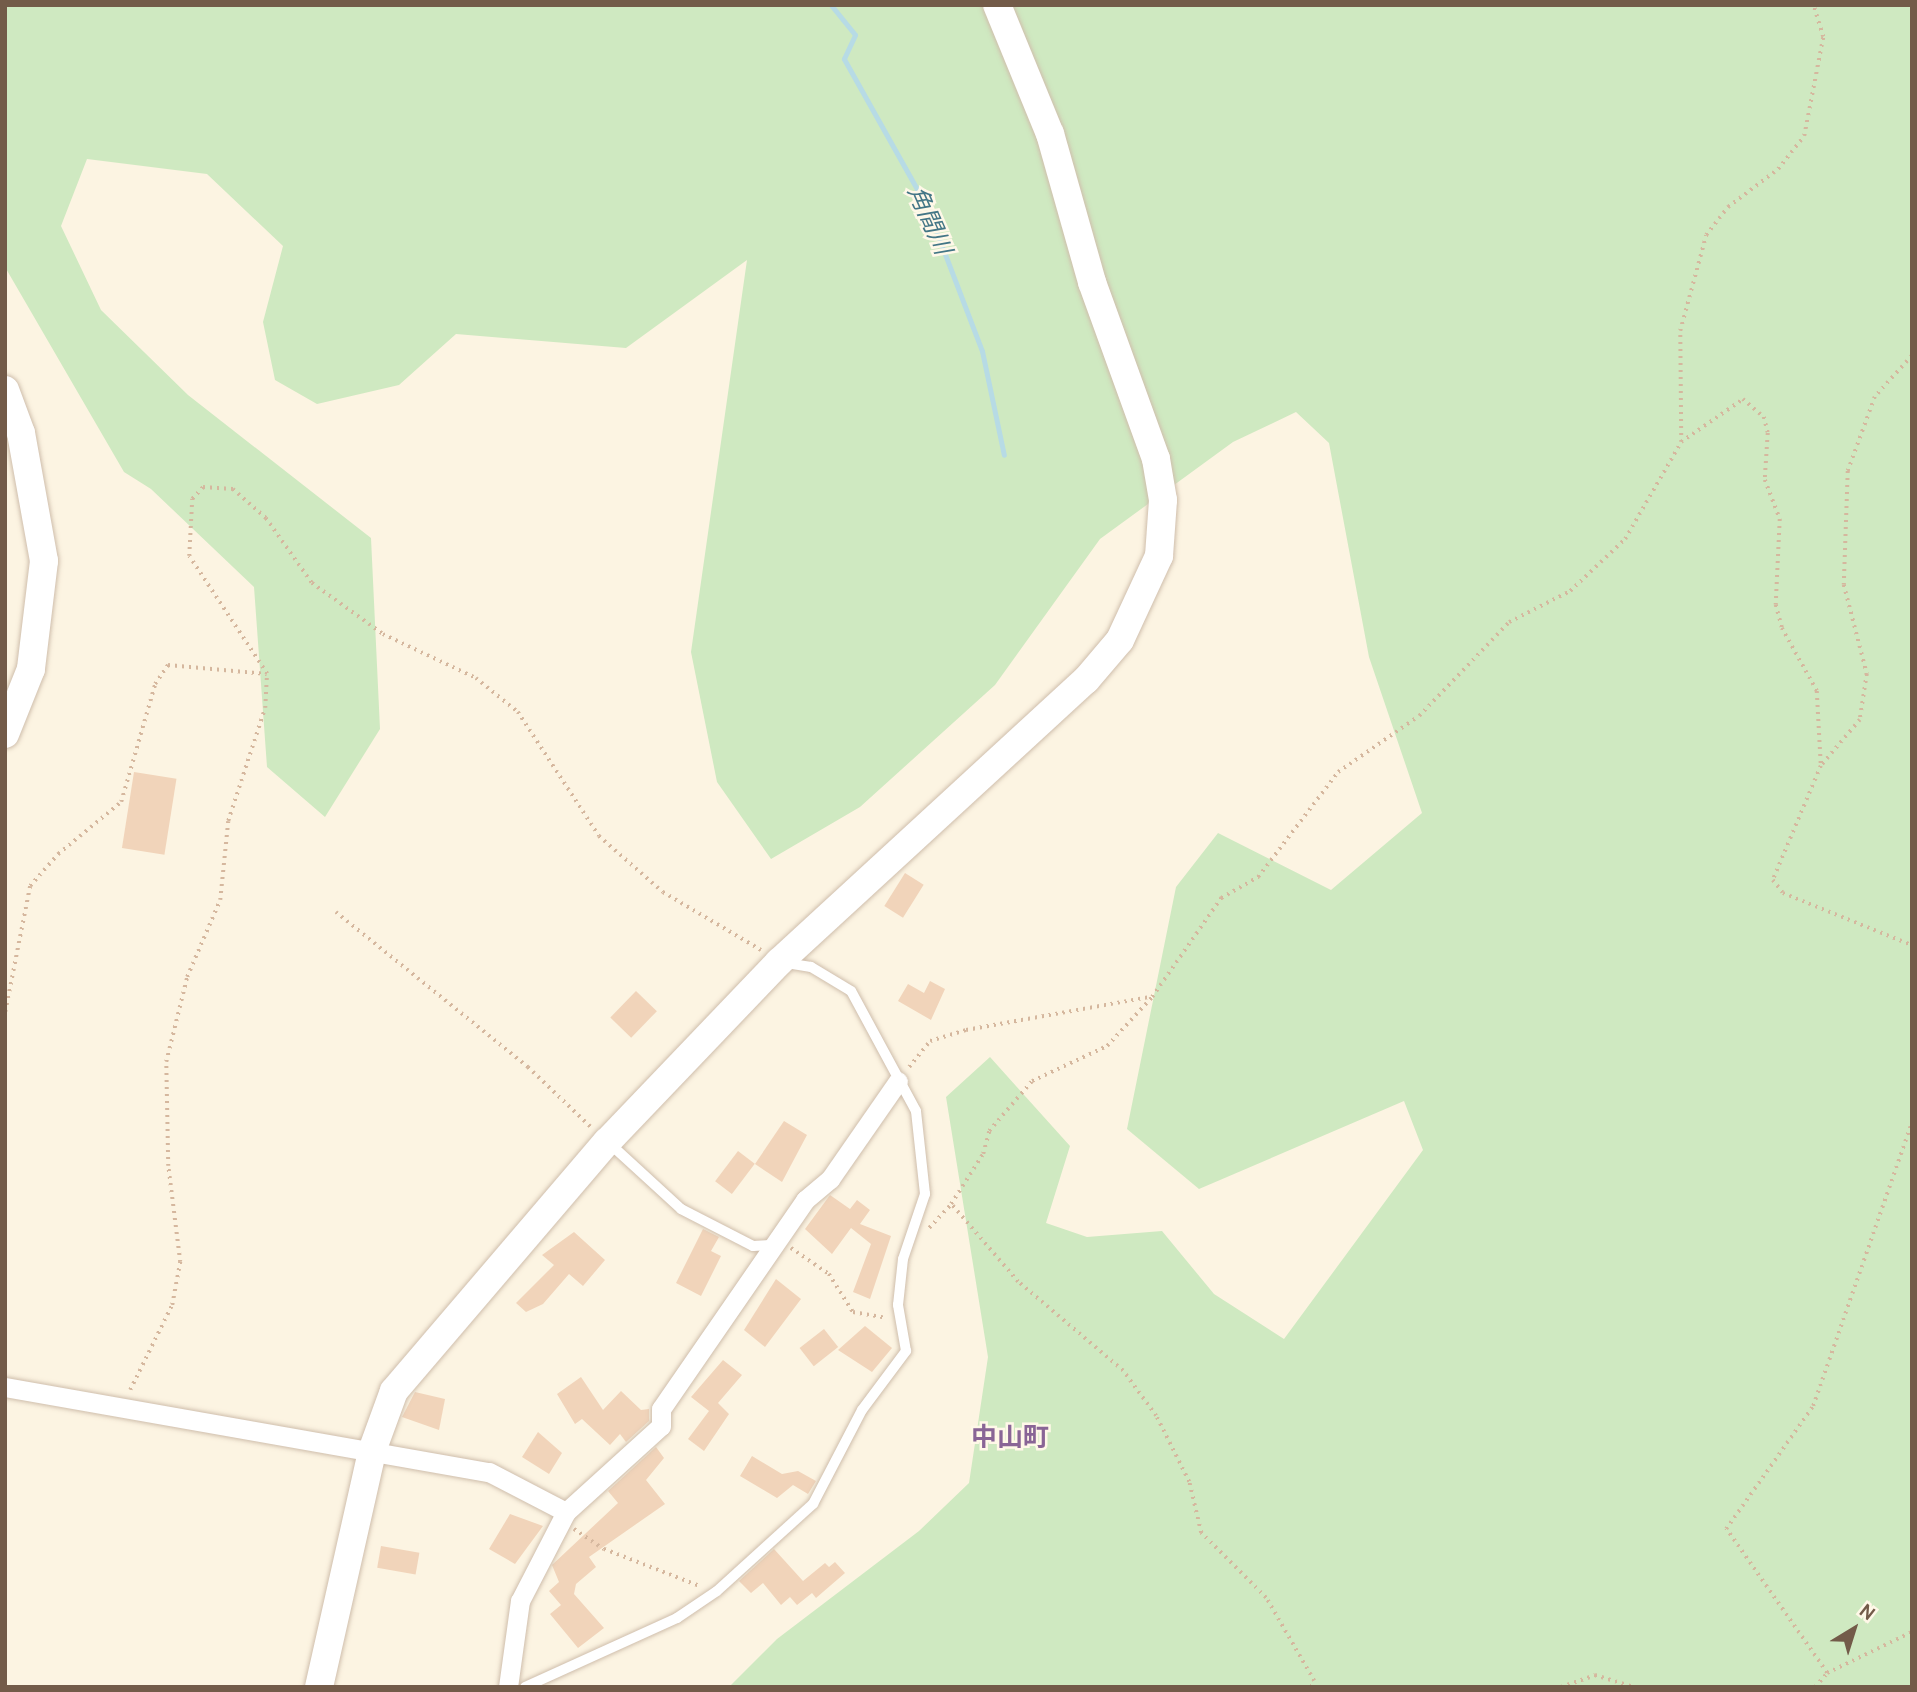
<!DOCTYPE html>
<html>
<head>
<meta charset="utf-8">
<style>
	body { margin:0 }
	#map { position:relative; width:1917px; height:1692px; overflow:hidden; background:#fcf4e2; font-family:Cabin,"Noto Sans JP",sans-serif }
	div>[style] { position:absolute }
	.green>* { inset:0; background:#cfe9c1 }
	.stream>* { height:5px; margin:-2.5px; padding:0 2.5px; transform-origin:2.5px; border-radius:2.5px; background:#b7dbe5 }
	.building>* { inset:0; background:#f1d4ba; transform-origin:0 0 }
	.path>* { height:3.5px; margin-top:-1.75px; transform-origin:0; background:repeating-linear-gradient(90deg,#d5b79e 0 2px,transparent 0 7px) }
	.roads { filter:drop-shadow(0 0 2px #cfbeac) drop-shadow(0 0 2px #cfbeac) }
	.lane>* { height:10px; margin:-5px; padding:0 5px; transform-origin:5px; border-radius:5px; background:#fff }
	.street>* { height:19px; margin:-9.5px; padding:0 9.5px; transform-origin:9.5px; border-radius:9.5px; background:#fff }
	.secondary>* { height:28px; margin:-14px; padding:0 14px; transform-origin:14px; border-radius:14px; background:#fff }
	span { translate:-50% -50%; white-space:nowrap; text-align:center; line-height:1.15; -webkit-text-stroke:5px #fff8e8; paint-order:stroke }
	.water-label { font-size:24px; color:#437686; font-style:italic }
	.quarter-label { font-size:26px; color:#896596; font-weight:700 }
	.frame { position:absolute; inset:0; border:7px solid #735b49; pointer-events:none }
	.north { position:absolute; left:1819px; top:1594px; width:70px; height:70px; -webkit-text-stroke:5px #fff8e8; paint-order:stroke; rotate:38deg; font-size:19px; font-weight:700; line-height:28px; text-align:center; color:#735b49 }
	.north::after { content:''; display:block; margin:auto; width:24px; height:32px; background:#735b49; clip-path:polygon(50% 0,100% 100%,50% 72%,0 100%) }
</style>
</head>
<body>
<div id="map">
	<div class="green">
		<i style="clip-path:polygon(5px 5px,1912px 5px,1912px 1687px,729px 1687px,777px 1639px,919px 1531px,969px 1483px,988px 1357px,946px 1097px,990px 1057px,1070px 1146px,1046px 1223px,1087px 1237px,1162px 1231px,1214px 1294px,1284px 1339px,1423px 1150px,1404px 1101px,1199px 1189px,1127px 1129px,1176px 887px,1218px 833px,1331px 890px,1422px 813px,1369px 657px,1329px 443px,1296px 412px,1233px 442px,1100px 539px,995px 685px,860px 807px,771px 859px,717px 782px,691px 652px,747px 260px,626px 348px,456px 334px,399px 385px,317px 404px,275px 380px,263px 322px,283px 246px,207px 174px,87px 159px,61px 226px,101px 310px,188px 395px,371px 538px,380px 729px,325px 817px,267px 767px,254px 587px,151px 489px,124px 472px,5px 267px)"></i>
	</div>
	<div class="stream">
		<i style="left:831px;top:5px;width:38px;rotate:51deg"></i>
		<i style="left:855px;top:35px;width:26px;rotate:115deg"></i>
		<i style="left:844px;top:59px;width:170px;rotate:60.7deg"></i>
		<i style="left:927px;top:207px;width:154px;rotate:69.1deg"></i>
		<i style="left:982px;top:351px;width:106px;rotate:78.1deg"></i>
	</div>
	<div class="building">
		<i style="left:134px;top:772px;width:43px;height:77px;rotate:9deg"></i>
		<i style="left:905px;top:873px;width:22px;height:39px;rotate:32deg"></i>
		<i style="clip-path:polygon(930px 981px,945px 989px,931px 1020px,898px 1001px,908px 984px,924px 993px)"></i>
		<i style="left:636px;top:991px;width:29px;height:37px;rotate:44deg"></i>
		<i style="clip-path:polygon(784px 1121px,807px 1135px,782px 1182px,755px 1164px)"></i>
		<i style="left:738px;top:1151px;width:21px;height:38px;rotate:37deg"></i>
		<i style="clip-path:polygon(830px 1195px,850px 1209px,857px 1200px,870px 1210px,860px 1224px,891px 1236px,870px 1299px,853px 1292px,871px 1244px,851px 1228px,832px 1254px,805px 1229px)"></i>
		<i style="clip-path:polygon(703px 1229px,719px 1237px,711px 1251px,721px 1256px,701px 1296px,676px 1283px)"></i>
		<i style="clip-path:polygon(574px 1232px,605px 1260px,583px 1286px,569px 1274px,543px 1304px,526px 1312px,516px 1303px,554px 1265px,542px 1255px)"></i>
		<i style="clip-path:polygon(776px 1279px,801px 1299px,765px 1347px,744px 1330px)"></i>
		<i style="clip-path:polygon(865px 1326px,892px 1348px,872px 1372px,838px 1350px)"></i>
		<i style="left:824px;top:1329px;width:23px;height:31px;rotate:52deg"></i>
		<i style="clip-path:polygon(723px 1360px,742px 1375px,718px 1403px,729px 1414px,704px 1451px,688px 1439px,709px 1411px,691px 1397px)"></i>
		<i style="clip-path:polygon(581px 1377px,603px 1410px,621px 1391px,641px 1410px,649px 1409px,649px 1421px,626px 1442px,620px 1434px,610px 1445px,582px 1419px,575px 1424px,557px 1394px)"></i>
		<i style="clip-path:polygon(415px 1392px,445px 1399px,439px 1430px,402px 1417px)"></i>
		<i style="clip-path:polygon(538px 1432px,562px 1453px,549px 1474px,522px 1457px)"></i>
		<i style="clip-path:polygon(656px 1447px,664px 1458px,646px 1480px,665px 1504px,589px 1557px,596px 1567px,576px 1584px,574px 1594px,604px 1628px,578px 1648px,550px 1614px,561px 1605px,549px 1591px,559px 1582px,552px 1565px,618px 1503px,608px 1491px)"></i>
		<i style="clip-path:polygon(752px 1456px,782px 1474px,798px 1471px,816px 1481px,808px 1494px,793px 1485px,777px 1498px,740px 1476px)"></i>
		<i style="clip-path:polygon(510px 1514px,543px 1526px,515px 1564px,489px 1549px)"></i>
		<i style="left:381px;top:1546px;width:39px;height:22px;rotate:10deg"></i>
		<i style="clip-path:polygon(774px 1549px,803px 1581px,825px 1563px,829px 1567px,835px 1562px,845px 1573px,816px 1598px,812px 1593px,797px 1605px,790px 1597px,781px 1605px,763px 1583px,751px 1593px,739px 1581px)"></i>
	</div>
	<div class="path">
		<i style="left:1912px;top:356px;width:55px;rotate:132.1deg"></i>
		<i style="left:1875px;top:397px;width:79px;rotate:110deg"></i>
		<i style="left:1848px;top:471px;width:114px;rotate:92deg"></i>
		<i style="left:1844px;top:585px;width:92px;rotate:75.5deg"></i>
		<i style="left:1867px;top:674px;width:47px;rotate:98.7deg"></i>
		<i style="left:1860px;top:720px;width:60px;rotate:130.3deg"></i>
		<i style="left:1821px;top:766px;width:124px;rotate:112.8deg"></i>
		<i style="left:1773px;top:880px;width:16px;rotate:52deg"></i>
		<i style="left:1783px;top:893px;width:139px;rotate:22deg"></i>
		<i style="left:1681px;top:442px;width:111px;rotate:-90.5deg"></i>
		<i style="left:1680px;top:331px;width:99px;rotate:-74.8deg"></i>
		<i style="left:1706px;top:235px;width:36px;rotate:-52deg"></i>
		<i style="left:1728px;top:207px;width:63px;rotate:-37.2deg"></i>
		<i style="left:1778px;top:169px;width:42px;rotate:-51.8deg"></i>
		<i style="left:1804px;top:136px;width:101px;rotate:-79.1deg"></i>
		<i style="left:1823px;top:37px;width:34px;rotate:-107deg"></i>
		<i style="left:336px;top:912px;width:247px;rotate:38.9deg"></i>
		<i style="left:528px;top:1067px;width:87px;rotate:43.6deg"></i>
		<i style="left:5px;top:1012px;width:128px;rotate:-78.8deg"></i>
		<i style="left:30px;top:886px;width:43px;rotate:-48.8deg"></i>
		<i style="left:58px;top:854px;width:82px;rotate:-39.5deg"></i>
		<i style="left:121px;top:802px;width:123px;rotate:-73.9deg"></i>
		<i style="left:155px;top:684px;width:23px;rotate:-56deg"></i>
		<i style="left:168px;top:665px;width:99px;rotate:5.2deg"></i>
		<i style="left:909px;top:1067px;width:33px;rotate:-51deg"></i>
		<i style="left:930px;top:1041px;width:38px;rotate:-17deg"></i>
		<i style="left:966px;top:1030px;width:187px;rotate:-10.2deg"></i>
		<i style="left:929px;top:1228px;width:33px;rotate:-47deg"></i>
		<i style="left:791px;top:1248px;width:46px;rotate:34.4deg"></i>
		<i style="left:829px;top:1274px;width:45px;rotate:57.7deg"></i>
		<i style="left:853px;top:1312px;width:34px;rotate:10deg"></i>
		<i style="left:130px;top:1390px;width:95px;rotate:-63.7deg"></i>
		<i style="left:172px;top:1305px;width:44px;rotate:-79.5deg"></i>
		<i style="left:180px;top:1262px;width:97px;rotate:-97.1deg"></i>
		<i style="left:168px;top:1166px;width:104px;rotate:-91.1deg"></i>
		<i style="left:166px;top:1062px;width:88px;rotate:-76.1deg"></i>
		<i style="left:187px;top:977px;width:84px;rotate:-66.8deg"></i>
		<i style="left:220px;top:900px;width:79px;rotate:-84.2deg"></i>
		<i style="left:228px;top:821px;width:119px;rotate:-71.9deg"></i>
		<i style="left:265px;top:708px;width:34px;rotate:-87deg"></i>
		<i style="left:267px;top:674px;width:141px;rotate:-123.5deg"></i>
		<i style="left:189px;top:556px;width:57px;rotate:-87deg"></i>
		<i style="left:192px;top:499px;width:16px;rotate:-47deg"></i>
		<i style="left:203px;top:487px;width:30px;rotate:4deg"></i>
		<i style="left:233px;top:489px;width:44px;rotate:41.3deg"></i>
		<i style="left:266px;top:518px;width:80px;rotate:54.7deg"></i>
		<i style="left:312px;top:583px;width:87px;rotate:35.7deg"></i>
		<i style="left:383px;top:634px;width:103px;rotate:25.3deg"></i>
		<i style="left:476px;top:678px;width:54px;rotate:39deg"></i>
		<i style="left:518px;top:712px;width:148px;rotate:56.8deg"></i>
		<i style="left:599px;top:836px;width:85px;rotate:41.2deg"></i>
		<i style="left:663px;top:892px;width:114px;rotate:30.6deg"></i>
		<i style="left:574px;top:1529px;width:36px;rotate:34deg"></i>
		<i style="left:604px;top:1549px;width:103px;rotate:21.1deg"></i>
		<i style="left:1827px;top:1673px;width:176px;rotate:-125deg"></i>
		<i style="left:1726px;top:1529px;width:151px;rotate:-54.7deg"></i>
		<i style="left:1813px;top:1406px;width:301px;rotate:-70.8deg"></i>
		<i style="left:1311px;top:1687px;width:7px;rotate:-63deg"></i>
		<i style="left:1314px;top:1681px;width:96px;rotate:-120deg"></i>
		<i style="left:1266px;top:1598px;width:92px;rotate:-135deg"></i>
		<i style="left:1201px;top:1533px;width:52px;rotate:-103.2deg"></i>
		<i style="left:1189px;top:1482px;width:74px;rotate:-116.6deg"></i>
		<i style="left:1156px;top:1416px;width:56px;rotate:-126.3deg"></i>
		<i style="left:1123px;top:1371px;width:138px;rotate:-139.7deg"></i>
		<i style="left:1018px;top:1282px;width:103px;rotate:-130.7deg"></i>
		<i style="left:951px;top:1204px;width:59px;rotate:-57.4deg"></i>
		<i style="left:983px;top:1154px;width:24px;rotate:-75deg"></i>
		<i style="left:989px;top:1131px;width:66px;rotate:-49.3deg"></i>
		<i style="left:1032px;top:1081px;width:83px;rotate:-25deg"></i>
		<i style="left:1107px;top:1046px;width:67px;rotate:-47.4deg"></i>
		<i style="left:1152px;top:997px;width:121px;rotate:-55.1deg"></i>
		<i style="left:1221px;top:898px;width:43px;rotate:-29.6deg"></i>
		<i style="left:1258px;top:877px;width:132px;rotate:-52.7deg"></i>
		<i style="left:1338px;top:772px;width:98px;rotate:-34.7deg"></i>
		<i style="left:1419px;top:716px;width:130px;rotate:-46.2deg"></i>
		<i style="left:1509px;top:622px;width:68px;rotate:-26.9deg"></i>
		<i style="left:1570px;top:591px;width:76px;rotate:-43.4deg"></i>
		<i style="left:1625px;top:539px;width:112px;rotate:-60deg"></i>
		<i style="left:1681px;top:442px;width:75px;rotate:-34.7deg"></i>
		<i style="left:1743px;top:399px;width:28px;rotate:41deg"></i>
		<i style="left:1764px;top:417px;width:16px;rotate:76deg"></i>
		<i style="left:1768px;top:433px;width:47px;rotate:93.7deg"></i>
		<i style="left:1765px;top:480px;width:42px;rotate:69deg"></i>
		<i style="left:1780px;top:519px;width:86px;rotate:92.7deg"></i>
		<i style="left:1776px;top:605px;width:24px;rotate:75deg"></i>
		<i style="left:1782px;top:628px;width:72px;rotate:60.9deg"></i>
		<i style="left:1817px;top:691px;width:75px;rotate:86.9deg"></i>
		<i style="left:1561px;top:1687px;width:36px;rotate:-19deg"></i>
		<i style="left:1595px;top:1675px;width:41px;rotate:17.1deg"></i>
		<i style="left:1815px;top:1687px;width:18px;rotate:-49deg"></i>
		<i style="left:1827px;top:1673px;width:94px;rotate:-25.8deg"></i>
	</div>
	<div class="roads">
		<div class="lane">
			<i style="left:608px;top:1142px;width:99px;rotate:42.5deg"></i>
			<i style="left:681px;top:1209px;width:81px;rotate:27.2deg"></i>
			<i style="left:753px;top:1246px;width:22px;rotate:-3deg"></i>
			<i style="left:525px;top:1687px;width:167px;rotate:-24.4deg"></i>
			<i style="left:677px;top:1618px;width:48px;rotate:-34deg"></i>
			<i style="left:717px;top:1591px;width:130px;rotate:-42.2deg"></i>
			<i style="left:813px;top:1504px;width:106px;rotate:-62.5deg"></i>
			<i style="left:862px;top:1410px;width:74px;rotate:-53.3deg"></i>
			<i style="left:906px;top:1351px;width:47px;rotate:-99.9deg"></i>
			<i style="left:898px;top:1305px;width:46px;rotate:-83.8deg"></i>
			<i style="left:903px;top:1259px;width:69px;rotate:-71.3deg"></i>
			<i style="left:925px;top:1194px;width:83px;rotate:-96.2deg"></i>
			<i style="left:916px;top:1111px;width:136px;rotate:-118.4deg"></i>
			<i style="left:851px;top:991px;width:47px;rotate:-149deg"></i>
			<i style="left:811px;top:967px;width:26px;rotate:-171deg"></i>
		</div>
		<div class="street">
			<i style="left:5px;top:1387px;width:491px;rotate:10deg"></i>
			<i style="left:489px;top:1472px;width:87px;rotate:27.5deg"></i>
			<i style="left:508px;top:1687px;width:87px;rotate:-82.1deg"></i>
			<i style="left:520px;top:1601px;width:100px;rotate:-62.7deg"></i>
			<i style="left:566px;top:1512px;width:128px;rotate:-42.2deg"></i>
			<i style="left:661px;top:1426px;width:17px;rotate:-90deg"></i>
			<i style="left:661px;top:1409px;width:254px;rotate:-55.4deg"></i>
			<i style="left:805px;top:1200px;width:33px;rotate:-40deg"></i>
			<i style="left:830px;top:1179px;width:119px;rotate:-55.2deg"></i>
		</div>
		<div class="secondary">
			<i style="left:5px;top:390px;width:46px;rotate:69.6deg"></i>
			<i style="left:21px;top:433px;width:130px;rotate:79.8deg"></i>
			<i style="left:44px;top:561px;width:109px;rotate:96.9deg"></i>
			<i style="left:31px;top:669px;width:70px;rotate:111.8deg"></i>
			<i style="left:319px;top:1687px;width:242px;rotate:-77.3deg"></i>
			<i style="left:372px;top:1451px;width:64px;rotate:-69.9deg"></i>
			<i style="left:394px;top:1391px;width:328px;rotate:-49.5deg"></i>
			<i style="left:607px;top:1142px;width:249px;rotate:-46.3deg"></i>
			<i style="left:779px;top:962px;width:417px;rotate:-42.6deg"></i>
			<i style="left:1086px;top:680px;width:52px;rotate:-49.6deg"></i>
			<i style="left:1120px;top:640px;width:93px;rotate:-65.1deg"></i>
			<i style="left:1159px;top:556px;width:56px;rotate:-85.9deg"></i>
			<i style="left:1163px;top:500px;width:42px;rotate:-99.7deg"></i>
			<i style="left:1156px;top:459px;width:188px;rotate:-109.9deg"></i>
			<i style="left:1092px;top:282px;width:154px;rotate:-105.8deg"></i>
			<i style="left:1050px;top:134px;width:139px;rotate:-112.3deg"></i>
		</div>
	</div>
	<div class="water-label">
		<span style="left:930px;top:220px;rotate:66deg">角間川</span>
	</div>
	<div class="quarter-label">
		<span style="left:1010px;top:1438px">中山町</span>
	</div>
	<div class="frame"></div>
	<div class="north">N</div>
</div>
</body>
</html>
